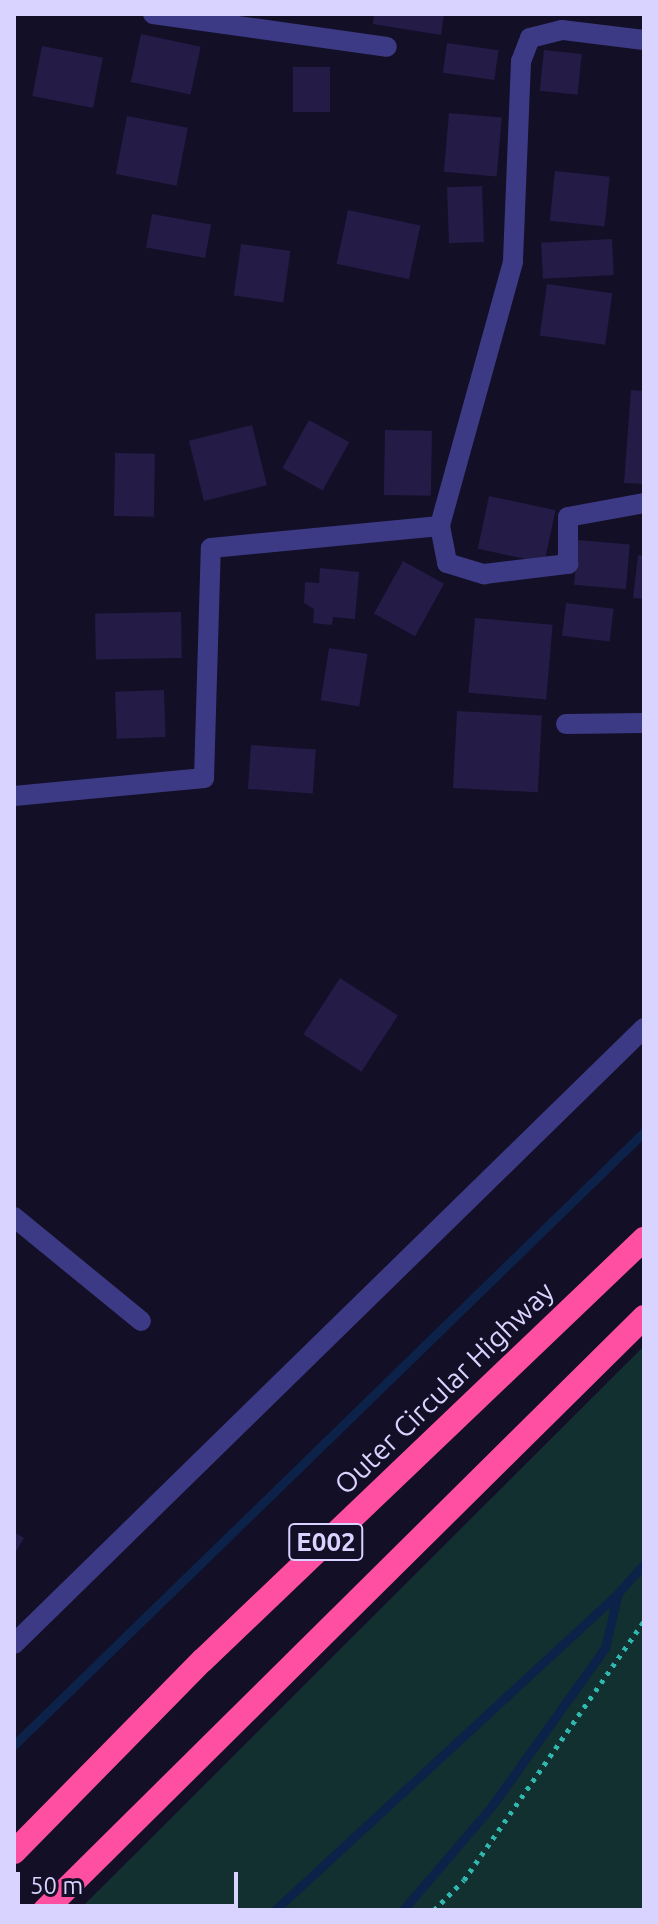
<!DOCTYPE html>
<html>
<head>
<meta charset="utf-8">
<style>
	body { margin:0 }
	#map { position:relative; width:658px; height:1924px; overflow:hidden; background:#130f26; font-family:Ubuntu,sans-serif }
	div>[style] { position:absolute }
	.green>* { inset:0; background:#12302f }
	.stream>* { height:9px; margin:-4.5px; padding:0 4.5px; transform-origin:4.5px; border-radius:4.5px; background:#0c2248 }
	.building>* { inset:0; background:#241b47; transform-origin:0 0 }
	.path>* { height:5px; margin-top:-2.5px; transform-origin:0; background:repeating-linear-gradient(90deg,#2fb8b0 0 4px,transparent 0 10px) }
	.minor>* { height:20px; margin:-10px; padding:0 10px; transform-origin:10px; border-radius:10px; background:#3d3a85 }
	.motorway>* { height:24px; margin:-12px; padding:0 12px; transform-origin:12px; border-radius:12px; background:#ff4fa3 }
	span { translate:-50% -50%; white-space:nowrap; text-align:center; line-height:1.15; -webkit-text-stroke:6px #130f26; paint-order:stroke }
	.shield-label span { padding:2px 6px; background:#130f26; border:2px solid; border-radius:6px; -webkit-text-stroke-width:0 }
	.shield-label { font-size:26px; color:#d9d4ff; font-weight:700 }
	.street-label { font-size:28px; color:#d9d4ff }
	.frame { position:absolute; inset:0; border:16px solid #d9d4ff; pointer-events:none }
	.scale { position:absolute; left:16px; top:1872px; width:222px; height:36px; box-sizing:border-box; border:4px solid #d9d4ff; border-top:0; padding-left:10px; font-size:24px; line-height:28px; white-space:nowrap; color:#d9d4ff; -webkit-text-stroke:6px #130f26; paint-order:stroke }
</style>
</head>
<body>
<div id="map">
	<div class="green">
		<i style="clip-path:polygon(644px 1346px,644px 1910px,79px 1910px)"></i>
	</div>
	<div class="stream">
		<i style="left:14px;top:1745px;width:879px;rotate:-44.22deg"></i>
		<i style="left:275px;top:1910px;width:467px;rotate:-42.7deg"></i>
		<i style="left:618px;top:1593px;width:39px;rotate:-48deg"></i>
		<i style="left:403px;top:1910px;width:135px;rotate:-49.5deg"></i>
		<i style="left:491px;top:1807px;width:196px;rotate:-54.4deg"></i>
		<i style="left:605px;top:1648px;width:57px;rotate:-76.7deg"></i>
	</div>
	<div class="building">
		<i style="clip-path:polygon(374px 14px,444px 14px,441px 35px,373px 24px)"></i>
		<i style="left:141px;top:34px;width:61px;height:49px;rotate:12deg"></i>
		<i style="left:447px;top:43px;width:52px;height:30px;rotate:8deg"></i>
		<i style="left:42px;top:46px;width:62px;height:51px;rotate:11deg"></i>
		<i style="left:544px;top:50px;width:38px;height:41px;rotate:6deg"></i>
		<i style="left:293px;top:67px;width:37px;height:45px"></i>
		<i style="left:449px;top:113px;width:53px;height:59px;rotate:5deg"></i>
		<i style="left:127px;top:116px;width:62px;height:59px;rotate:11deg"></i>
		<i style="left:555px;top:171px;width:55px;height:50px;rotate:6deg"></i>
		<i style="left:482px;top:186px;width:56px;height:35px;rotate:88deg"></i>
		<i style="left:348px;top:210px;width:74px;height:55px;rotate:12deg"></i>
		<i style="left:152px;top:214px;width:60px;height:34px;rotate:10deg"></i>
		<i style="left:612px;top:239px;width:36px;height:71px;rotate:87deg"></i>
		<i style="left:241px;top:244px;width:50px;height:52px;rotate:8deg"></i>
		<i style="left:547px;top:284px;width:66px;height:52px;rotate:8deg"></i>
		<i style="clip-path:polygon(631px 390px,644px 391px,644px 484px,624px 483px)"></i>
		<i style="left:309px;top:420px;width:46px;height:55px;rotate:29deg"></i>
		<i style="left:252px;top:425px;width:62px;height:65px;rotate:76deg"></i>
		<i style="left:385px;top:430px;width:47px;height:65px;rotate:1deg"></i>
		<i style="left:115px;top:453px;width:40px;height:63px;rotate:1deg"></i>
		<i style="left:489px;top:496px;width:68px;height:54px;rotate:12deg"></i>
		<i style="left:578px;top:540px;width:52px;height:45px;rotate:5deg"></i>
		<i style="clip-path:polygon(638px 555px,644px 556px,644px 599px,633px 598px)"></i>
		<i style="left:403px;top:561px;width:47px;height:60px;rotate:29deg"></i>
		<i style="clip-path:polygon(320px 568px,359px 572px,355px 619px,333px 617px,332px 625px,313px 623px,314px 609px,304px 603px,305px 582px,319px 583px)"></i>
		<i style="left:566px;top:603px;width:48px;height:33px;rotate:7deg"></i>
		<i style="left:181px;top:612px;width:46px;height:86px;rotate:89deg"></i>
		<i style="left:475px;top:618px;width:78px;height:75px;rotate:5deg"></i>
		<i style="left:329px;top:648px;width:39px;height:53px;rotate:9deg"></i>
		<i style="left:164px;top:690px;width:47px;height:49px;rotate:88deg"></i>
		<i style="left:457px;top:711px;width:85px;height:77px;rotate:3deg"></i>
		<i style="left:251px;top:745px;width:65px;height:44px;rotate:4deg"></i>
		<i style="left:340px;top:978px;width:69px;height:67px;rotate:33deg"></i>
		<i style="clip-path:polygon(14px 1532px,24px 1538px,14px 1555px)"></i>
	</div>
	<div class="path">
		<i style="left:434px;top:1910px;width:42px;rotate:-45deg"></i>
		<i style="left:464px;top:1880px;width:315px;rotate:-55.2deg"></i>
	</div>
	<div class="minor">
		<i style="left:153px;top:14px;width:236px;rotate:8deg"></i>
		<i style="left:644px;top:40px;width:83px;rotate:-173deg"></i>
		<i style="left:562px;top:30px;width:33px;rotate:166deg"></i>
		<i style="left:530px;top:38px;width:25px;rotate:111deg"></i>
		<i style="left:521px;top:61px;width:201px;rotate:92.3deg"></i>
		<i style="left:513px;top:262px;width:274px;rotate:105.5deg"></i>
		<i style="left:440px;top:526px;width:38px;rotate:79deg"></i>
		<i style="left:447px;top:563px;width:39px;rotate:17deg"></i>
		<i style="left:484px;top:574px;width:85px;rotate:-6.8deg"></i>
		<i style="left:568px;top:564px;width:47px;rotate:-90deg"></i>
		<i style="left:568px;top:517px;width:77px;rotate:-10.4deg"></i>
		<i style="left:566px;top:724px;width:78px;rotate:-0.7deg"></i>
		<i style="left:14px;top:796px;width:191px;rotate:-5.4deg"></i>
		<i style="left:204px;top:778px;width:230px;rotate:-88.3deg"></i>
		<i style="left:211px;top:548px;width:230px;rotate:-5.5deg"></i>
		<i style="left:14px;top:1217px;width:164px;rotate:39.3deg"></i>
		<i style="left:14px;top:1644px;width:881px;rotate:-44.36deg"></i>
	</div>
	<div class="motorway">
		<i style="left:14px;top:1852px;width:269px;rotate:-45.5deg"></i>
		<i style="left:203px;top:1660px;width:610px;rotate:-43.67deg"></i>
		<i style="left:45px;top:1910px;width:843px;rotate:-44.71deg"></i>
	</div>
	<div class="shield-label">
		<span style="left:326px;top:1542px">E002</span>
	</div>
	<div class="street-label">
		<span style="left:444px;top:1388px;rotate:-44deg">Outer Circular Highway</span>
	</div>
	<div class="frame"></div>
	<div class="scale">50 m</div>
</div>
</body>
</html>
